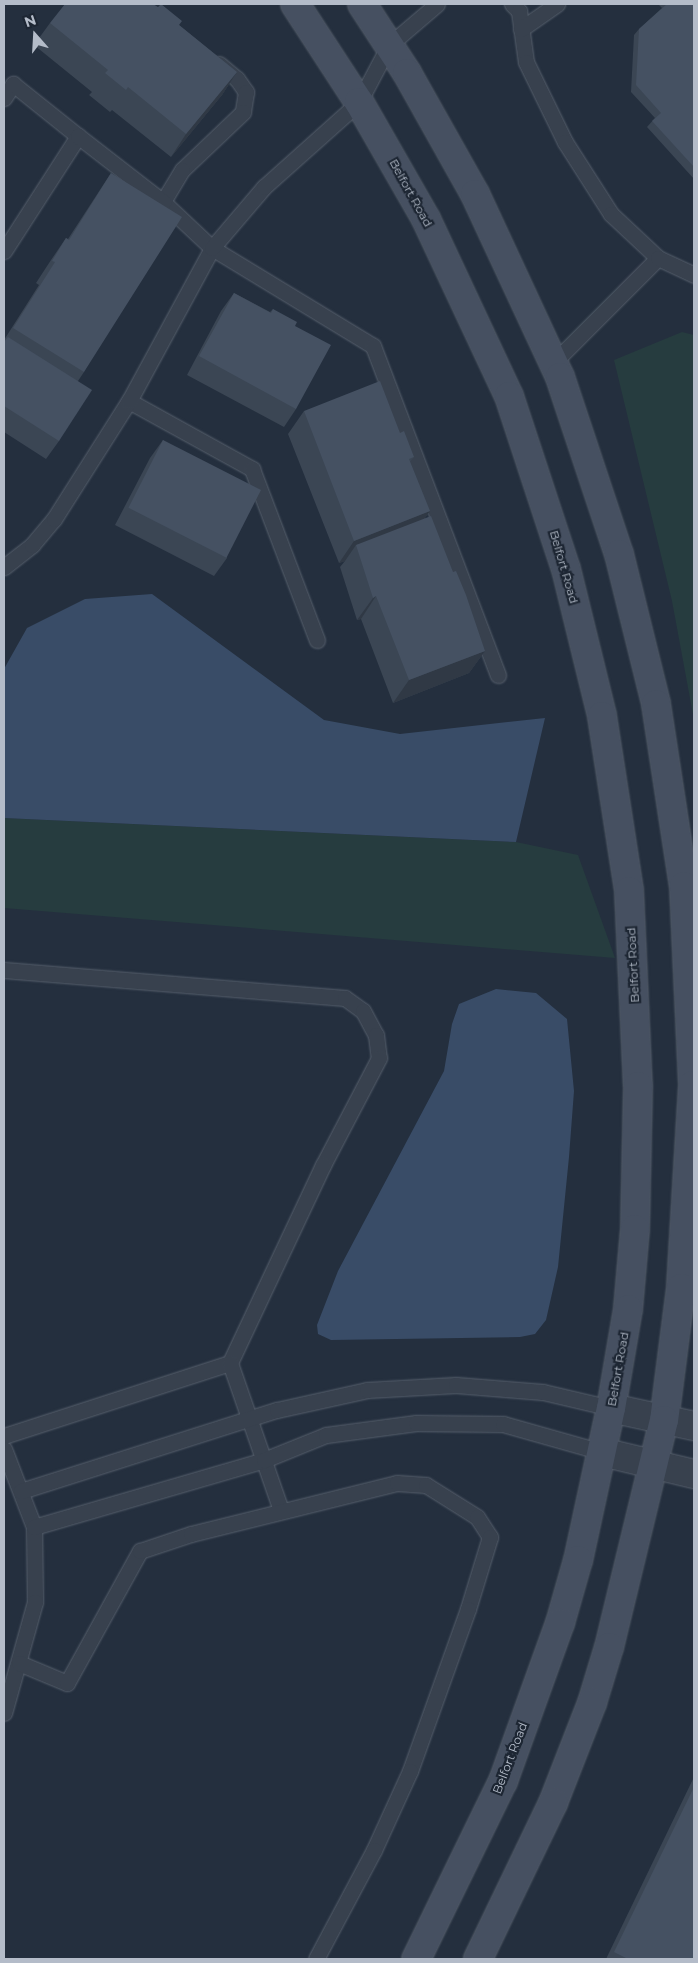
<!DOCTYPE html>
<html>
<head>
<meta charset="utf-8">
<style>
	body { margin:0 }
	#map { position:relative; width:698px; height:1963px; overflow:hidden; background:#242f3e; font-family:Montserrat,sans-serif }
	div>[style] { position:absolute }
	.green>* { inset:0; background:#263c3f }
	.water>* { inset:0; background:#394c67 }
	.roads { filter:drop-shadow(0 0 1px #565f6c) drop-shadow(0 0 1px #565f6c) }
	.lane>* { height:15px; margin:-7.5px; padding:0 7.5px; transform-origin:7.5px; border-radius:7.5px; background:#38414e }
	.street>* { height:28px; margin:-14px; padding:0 14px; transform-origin:14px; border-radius:14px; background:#38414e }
	.secondary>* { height:28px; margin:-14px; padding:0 14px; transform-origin:14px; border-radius:14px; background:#465061 }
	.wall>* { inset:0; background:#3b4654 }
	.shaded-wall>* { inset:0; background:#303945 }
	.building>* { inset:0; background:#455162; transform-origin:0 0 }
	span { translate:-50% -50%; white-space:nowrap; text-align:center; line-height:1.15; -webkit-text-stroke:4.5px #1d2633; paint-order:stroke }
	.street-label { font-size:12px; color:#b4bcc9 }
	.frame { position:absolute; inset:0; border:5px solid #b4bcc9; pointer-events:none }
	.north { position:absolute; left:10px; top:10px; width:50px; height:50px; -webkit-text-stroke:4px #1d2633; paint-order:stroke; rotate:341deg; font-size:14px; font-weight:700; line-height:20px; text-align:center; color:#b4bcc9 }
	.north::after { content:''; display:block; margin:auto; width:18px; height:22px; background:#b4bcc9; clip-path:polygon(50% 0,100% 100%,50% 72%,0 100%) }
</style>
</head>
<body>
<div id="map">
	<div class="green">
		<i style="clip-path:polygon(682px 332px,694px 335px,694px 720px,672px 601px,614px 360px)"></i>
		<i style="clip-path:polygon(4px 818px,516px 842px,578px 855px,615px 958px,4px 908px)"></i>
	</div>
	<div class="water">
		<i style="clip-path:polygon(152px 594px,324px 720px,400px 734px,545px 718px,516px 842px,4px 818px,4px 669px,27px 628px,85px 599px)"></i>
		<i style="clip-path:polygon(496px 989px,536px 993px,567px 1019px,574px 1091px,569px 1157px,558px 1267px,546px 1320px,535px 1334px,520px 1337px,331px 1340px,318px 1334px,317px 1325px,338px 1271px,444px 1071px,452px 1024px,459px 1004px)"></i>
	</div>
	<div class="roads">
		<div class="lane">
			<i style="left:512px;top:4px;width:10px;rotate:45deg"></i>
			<i style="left:519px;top:11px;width:51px;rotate:82.2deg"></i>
			<i style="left:526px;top:62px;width:89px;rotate:64deg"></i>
			<i style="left:565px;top:142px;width:85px;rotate:57.4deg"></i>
			<i style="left:611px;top:214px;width:64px;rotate:43.1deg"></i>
			<i style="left:521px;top:29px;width:44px;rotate:-34.8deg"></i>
			<i style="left:219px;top:64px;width:23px;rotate:40deg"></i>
			<i style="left:237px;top:79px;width:16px;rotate:55deg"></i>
			<i style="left:246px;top:92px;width:20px;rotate:99deg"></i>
			<i style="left:243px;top:112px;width:84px;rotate:136.4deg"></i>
			<i style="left:182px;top:170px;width:37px;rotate:121deg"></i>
			<i style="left:163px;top:202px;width:67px;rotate:43.2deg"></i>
			<i style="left:212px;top:248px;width:188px;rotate:31.3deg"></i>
			<i style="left:373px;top:346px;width:352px;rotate:69.2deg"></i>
			<i style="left:4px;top:98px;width:17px;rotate:-57deg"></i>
			<i style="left:13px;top:84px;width:83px;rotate:38.7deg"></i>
			<i style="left:4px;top:251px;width:137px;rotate:-57.2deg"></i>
			<i style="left:78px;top:136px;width:108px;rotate:37.8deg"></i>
			<i style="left:554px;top:362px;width:147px;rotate:-45deg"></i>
			<i style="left:658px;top:258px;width:40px;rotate:25deg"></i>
			<i style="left:129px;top:401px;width:141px;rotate:28.9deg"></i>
			<i style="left:252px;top:469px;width:183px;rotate:69.2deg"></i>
			<i style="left:4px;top:567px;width:36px;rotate:-38deg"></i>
			<i style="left:32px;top:545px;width:34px;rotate:-50deg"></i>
			<i style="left:54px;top:519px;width:140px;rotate:-57.6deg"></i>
			<i style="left:129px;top:401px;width:174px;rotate:-61.5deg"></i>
			<i style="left:212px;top:248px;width:80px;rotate:-49.6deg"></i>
			<i style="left:264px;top:187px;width:127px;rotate:-41.8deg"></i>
			<i style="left:359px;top:102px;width:64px;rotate:-62.2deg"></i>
			<i style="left:389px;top:45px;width:63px;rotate:-40.5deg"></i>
			<i style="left:4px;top:970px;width:342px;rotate:4.7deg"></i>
			<i style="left:345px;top:998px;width:22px;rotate:36deg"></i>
			<i style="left:363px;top:1011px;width:27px;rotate:62deg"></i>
			<i style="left:376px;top:1035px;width:23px;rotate:83deg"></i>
			<i style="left:379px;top:1058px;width:121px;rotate:117.6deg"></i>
			<i style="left:323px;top:1165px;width:219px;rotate:115.2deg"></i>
			<i style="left:230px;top:1363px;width:237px;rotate:162.1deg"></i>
			<i style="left:230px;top:1363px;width:156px;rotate:70.9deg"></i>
			<i style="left:4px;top:1449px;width:84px;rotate:69deg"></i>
			<i style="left:34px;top:1527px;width:75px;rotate:89.2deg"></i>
			<i style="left:35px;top:1602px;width:115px;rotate:105.6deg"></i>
			<i style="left:21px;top:1491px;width:269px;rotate:-17.6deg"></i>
			<i style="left:277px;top:1410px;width:92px;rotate:-12.5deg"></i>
			<i style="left:367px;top:1390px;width:89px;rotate:-3.2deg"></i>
			<i style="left:456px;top:1385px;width:87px;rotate:4.6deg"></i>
			<i style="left:543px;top:1392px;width:70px;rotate:13.2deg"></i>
			<i style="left:34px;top:1527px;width:240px;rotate:-16.2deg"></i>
			<i style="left:264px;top:1460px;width:67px;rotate:-22deg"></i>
			<i style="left:326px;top:1435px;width:91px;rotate:-7.6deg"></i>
			<i style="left:416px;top:1423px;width:87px;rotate:0.7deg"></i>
			<i style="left:503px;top:1424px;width:103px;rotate:15.8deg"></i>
			<i style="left:19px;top:1663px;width:52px;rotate:22.6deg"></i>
			<i style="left:67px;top:1683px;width:151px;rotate:-61.1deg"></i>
			<i style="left:140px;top:1551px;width:54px;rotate:-18.4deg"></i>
			<i style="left:191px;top:1534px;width:212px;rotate:-13.9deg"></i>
			<i style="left:397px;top:1483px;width:29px;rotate:4deg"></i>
			<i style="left:426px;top:1485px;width:60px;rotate:32.1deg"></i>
			<i style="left:477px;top:1517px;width:24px;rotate:57deg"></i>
			<i style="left:490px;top:1537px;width:75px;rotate:107deg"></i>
			<i style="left:468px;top:1609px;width:172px;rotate:109.7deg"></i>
			<i style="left:410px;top:1771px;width:87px;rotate:114.5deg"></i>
			<i style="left:374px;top:1850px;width:123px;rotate:118deg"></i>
		</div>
		<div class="street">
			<i style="left:611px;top:1408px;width:85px;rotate:12.2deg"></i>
			<i style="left:602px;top:1452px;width:95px;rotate:13.4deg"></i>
		</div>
		<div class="secondary">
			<i style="left:295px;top:4px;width:117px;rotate:56.9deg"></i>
			<i style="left:359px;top:102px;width:135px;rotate:60.2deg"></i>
			<i style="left:426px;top:219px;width:195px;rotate:64.9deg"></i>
			<i style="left:509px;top:396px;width:182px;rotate:71.8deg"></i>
			<i style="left:566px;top:569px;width:151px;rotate:76.2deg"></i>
			<i style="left:602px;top:716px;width:177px;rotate:81.2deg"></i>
			<i style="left:629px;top:891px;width:195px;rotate:87.4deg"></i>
			<i style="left:638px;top:1086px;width:143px;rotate:91.2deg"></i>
			<i style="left:635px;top:1229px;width:80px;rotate:95deg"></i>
			<i style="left:628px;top:1309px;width:100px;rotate:99.7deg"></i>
			<i style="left:611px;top:1408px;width:156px;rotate:102.2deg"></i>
			<i style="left:578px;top:1560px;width:66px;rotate:105.9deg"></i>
			<i style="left:560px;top:1623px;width:168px;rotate:109.8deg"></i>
			<i style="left:503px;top:1781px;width:198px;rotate:116deg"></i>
			<i style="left:362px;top:4px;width:82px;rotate:56.9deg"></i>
			<i style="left:407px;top:73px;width:139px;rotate:60.7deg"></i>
			<i style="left:475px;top:194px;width:202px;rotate:65.1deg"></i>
			<i style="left:560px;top:377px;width:187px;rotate:71.6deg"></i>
			<i style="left:619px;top:554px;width:154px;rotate:76.1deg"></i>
			<i style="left:656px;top:704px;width:184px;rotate:81.3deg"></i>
			<i style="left:684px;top:886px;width:199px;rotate:87.4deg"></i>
			<i style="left:693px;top:1085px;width:203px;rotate:93.4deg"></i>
			<i style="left:681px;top:1288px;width:133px;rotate:97.3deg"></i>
			<i style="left:664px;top:1420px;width:234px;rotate:103.6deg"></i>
			<i style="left:609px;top:1647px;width:59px;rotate:106.9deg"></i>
			<i style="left:592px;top:1703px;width:107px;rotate:111.3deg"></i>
			<i style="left:553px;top:1803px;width:173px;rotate:115.7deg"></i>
		</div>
	</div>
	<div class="wall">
		<i style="clip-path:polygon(658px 4px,694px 4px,694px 179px,647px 127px,655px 118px,631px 92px,634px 35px,639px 29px,662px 8px)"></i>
		<i style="clip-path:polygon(50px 23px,179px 25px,237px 72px,222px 95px,171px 157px,112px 110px,110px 112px,89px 95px,92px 92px,34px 45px)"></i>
		<i style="clip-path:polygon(111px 173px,84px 372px,78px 381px,59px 441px,46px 459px,4px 432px,4px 340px,39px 285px,36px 283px,51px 260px,66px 238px,68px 239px,96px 196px)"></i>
		<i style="clip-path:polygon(234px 293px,270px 312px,273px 309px,295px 326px,296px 409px,284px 427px,187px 375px,221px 311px)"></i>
		<i style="clip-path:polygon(304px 411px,400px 433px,414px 457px,410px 462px,430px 511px,425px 518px,453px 572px,485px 651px,469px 673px,393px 703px,361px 619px,357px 620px,340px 567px,345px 561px,339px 563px,288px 434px)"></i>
		<i style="clip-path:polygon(163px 440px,227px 558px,214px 576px,115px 525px,150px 458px)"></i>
		<i style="clip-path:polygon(694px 1777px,694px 1959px,606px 1959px)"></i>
	</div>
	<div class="shaded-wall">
		<i style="clip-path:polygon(237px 72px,222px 95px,171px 157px,186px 134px)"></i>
		<i style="clip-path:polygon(430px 511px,414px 533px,356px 545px,345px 561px,339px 563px,354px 541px)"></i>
		<i style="clip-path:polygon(376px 596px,361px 619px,357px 620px,373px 598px)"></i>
		<i style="clip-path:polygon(485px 651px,469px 673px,393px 703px,409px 680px)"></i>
	</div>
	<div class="building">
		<i style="clip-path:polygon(65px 4px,153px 4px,158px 7px,161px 4px,182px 21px,179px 25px,237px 72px,186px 134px,128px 87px,126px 90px,105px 73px,108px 70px,50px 23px)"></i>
		<i style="clip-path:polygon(667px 4px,694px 4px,694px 167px,652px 121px,661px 113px,636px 85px,639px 29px)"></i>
		<i style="clip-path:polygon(111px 173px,182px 217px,84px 372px,13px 328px,55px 262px,52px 261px,66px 238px,69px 240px)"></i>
		<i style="clip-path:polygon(234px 293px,271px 313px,273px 309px,297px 322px,295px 326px,331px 345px,296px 409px,199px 356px)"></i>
		<i style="clip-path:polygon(8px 337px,92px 390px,59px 441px,4px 406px,4px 342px)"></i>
		<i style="clip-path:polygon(380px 381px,400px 433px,404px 431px,414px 457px,409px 459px,430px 511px,354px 541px,304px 411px)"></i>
		<i style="left:163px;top:440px;width:110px;height:76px;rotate:27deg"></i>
		<i style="clip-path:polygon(431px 516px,453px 572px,456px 571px,466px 595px,485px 651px,409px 680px,376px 596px,373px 598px,356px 545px)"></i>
		<i style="clip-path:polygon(694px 1787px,694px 1959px,628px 1959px,614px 1952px)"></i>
	</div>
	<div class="street-label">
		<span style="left:411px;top:193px;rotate:61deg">Belfort Road</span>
		<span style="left:564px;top:567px;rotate:74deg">Belfort Road</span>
		<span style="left:633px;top:965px;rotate:-93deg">Belfort Road</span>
		<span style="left:618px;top:1369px;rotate:-80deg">Belfort Road</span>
		<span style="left:510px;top:1758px;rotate:-69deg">Belfort Road</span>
	</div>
	<div class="frame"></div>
	<div class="north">N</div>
</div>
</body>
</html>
